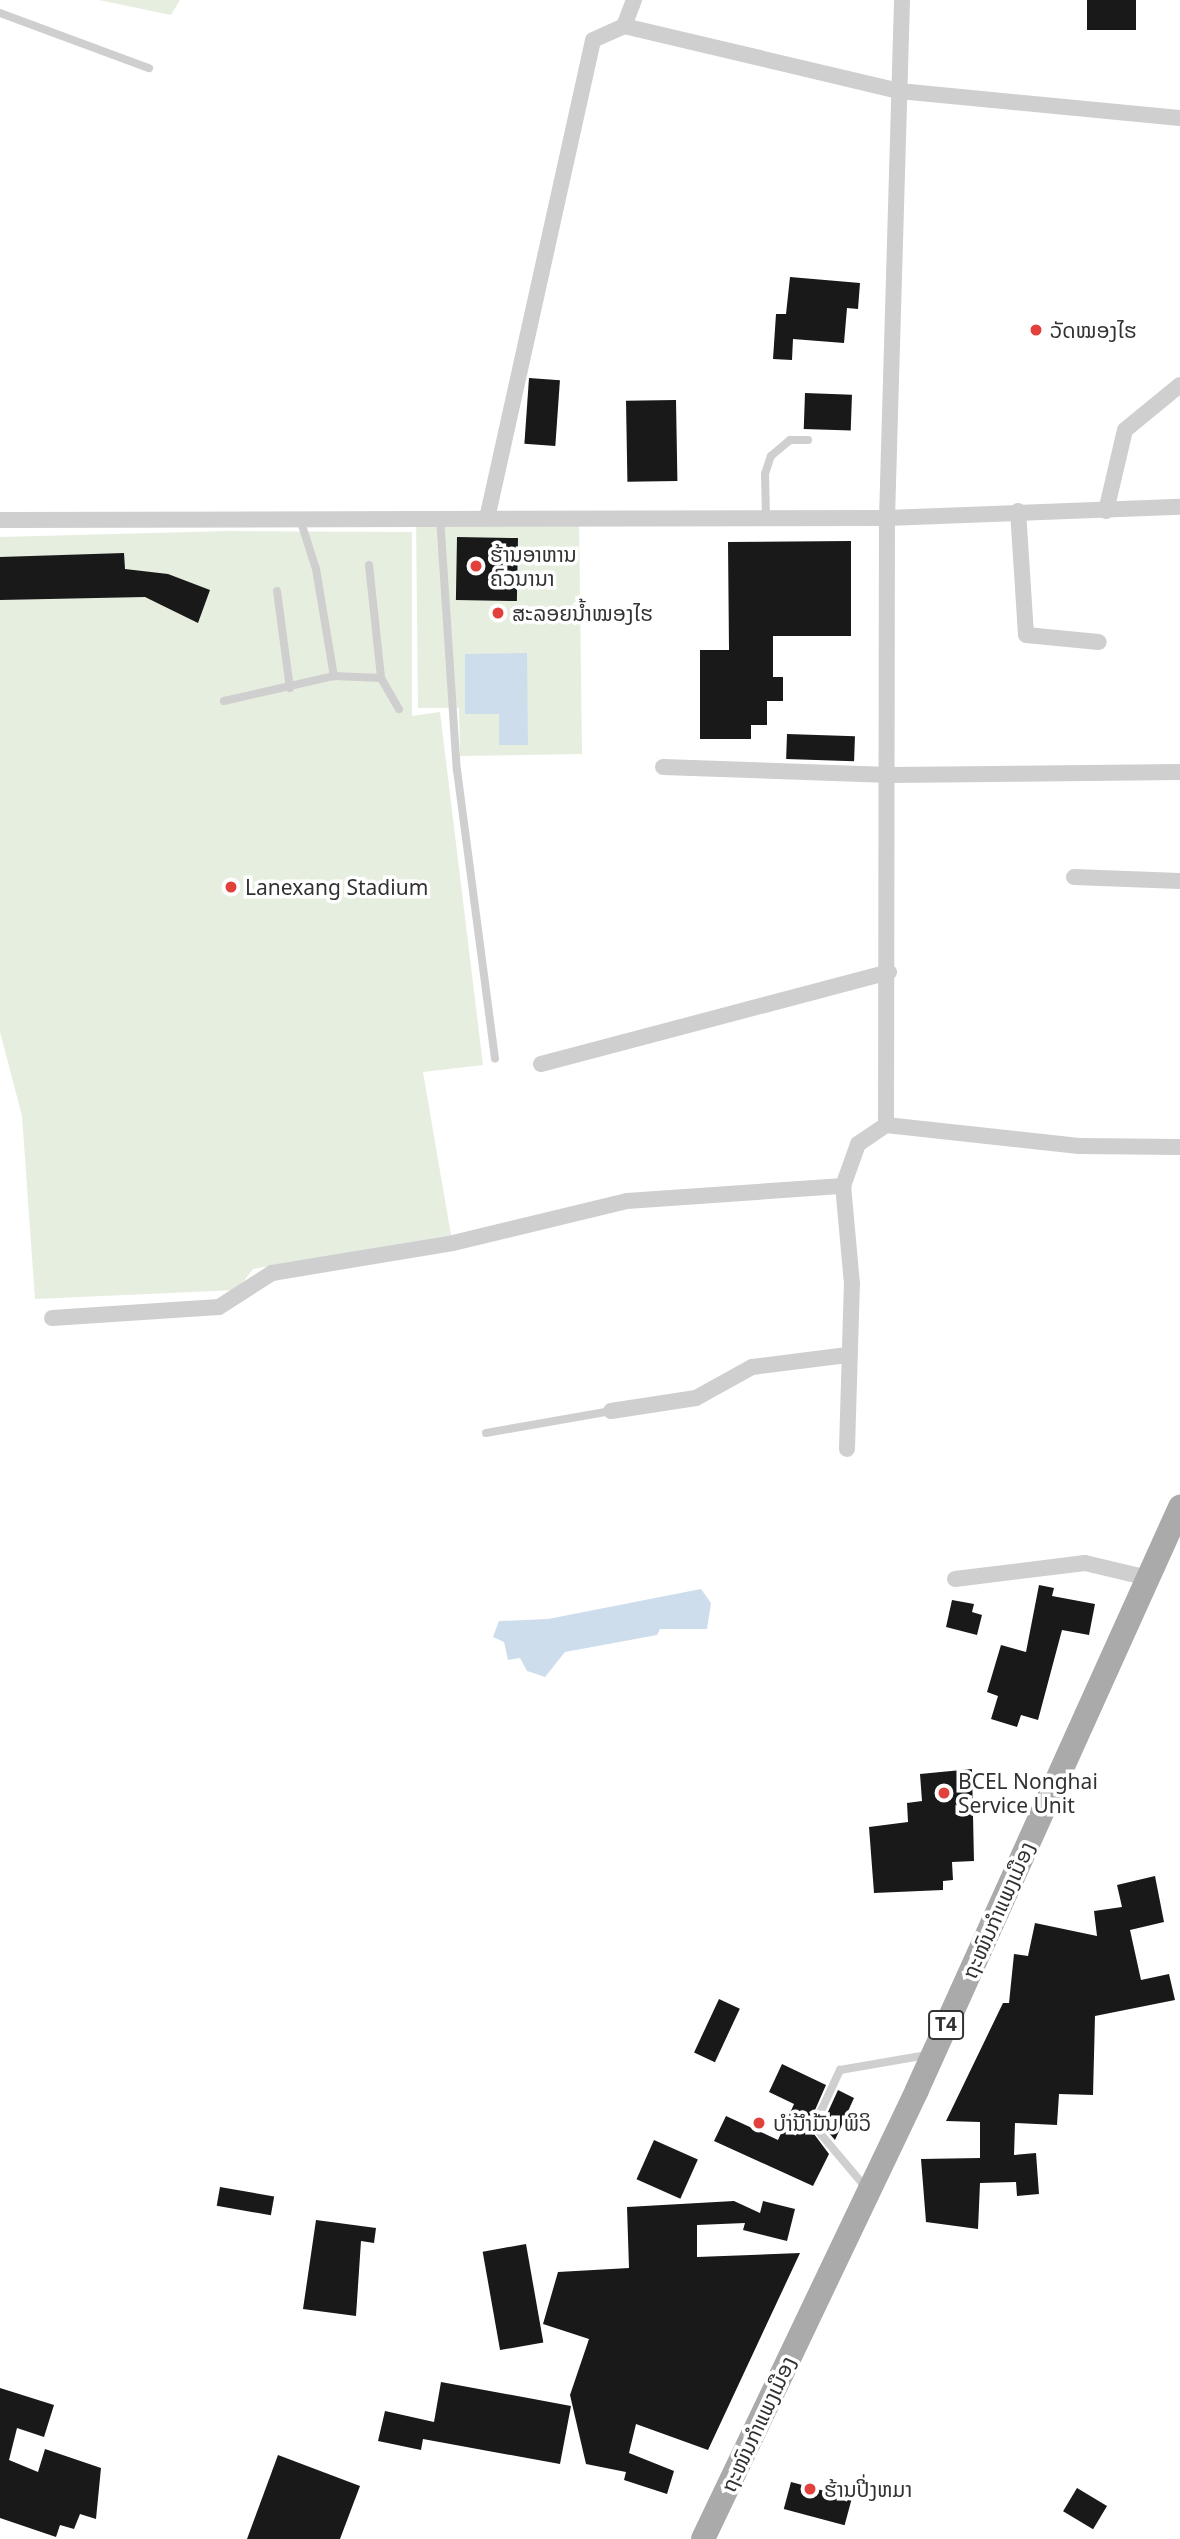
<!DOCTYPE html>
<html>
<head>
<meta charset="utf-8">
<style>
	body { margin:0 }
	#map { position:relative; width:1180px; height:2539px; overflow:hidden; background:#fff; font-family:"Noto Sans","Noto Sans Lao",sans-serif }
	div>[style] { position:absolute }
	.green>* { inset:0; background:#e6eee0 }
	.water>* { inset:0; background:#ceddec }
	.building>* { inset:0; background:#191919; transform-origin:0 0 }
	.lane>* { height:8px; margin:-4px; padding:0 4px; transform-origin:4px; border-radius:4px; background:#cfcfcf }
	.street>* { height:16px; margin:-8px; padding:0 8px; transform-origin:8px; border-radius:8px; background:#cfcfcf }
	.primary>* { height:24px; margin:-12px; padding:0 12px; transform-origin:12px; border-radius:12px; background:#aaa }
	.dots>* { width:19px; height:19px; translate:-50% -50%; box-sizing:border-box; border:4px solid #fff; border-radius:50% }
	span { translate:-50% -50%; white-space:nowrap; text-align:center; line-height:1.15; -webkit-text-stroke:7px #fff; paint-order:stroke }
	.shield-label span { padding:2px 5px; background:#fff; border:2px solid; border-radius:5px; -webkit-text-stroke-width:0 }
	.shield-label { font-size:19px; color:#323232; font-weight:700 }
	.poi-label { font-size:21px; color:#323232 }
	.left { translate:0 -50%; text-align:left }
	.street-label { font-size:21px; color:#323232 }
</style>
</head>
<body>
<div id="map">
	<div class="green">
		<i style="clip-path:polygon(99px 0,180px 0,171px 15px)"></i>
		<i style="clip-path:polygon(416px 516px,579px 518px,582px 754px,460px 756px,459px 708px,418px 708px)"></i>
		<i style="clip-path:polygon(228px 531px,412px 532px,412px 716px,440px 712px,483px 1065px,423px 1072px,451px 1235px,253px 1269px,237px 1290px,35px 1299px,22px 1116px,0 1032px,0 537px)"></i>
	</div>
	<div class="water">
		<i style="clip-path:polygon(527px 653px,528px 745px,499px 745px,499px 714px,465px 714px,465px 654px)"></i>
		<i style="clip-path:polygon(701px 1589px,711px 1603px,707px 1629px,660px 1629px,657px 1635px,565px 1652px,545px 1677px,527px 1671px,520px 1658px,508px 1660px,504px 1642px,493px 1637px,499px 1621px,548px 1619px)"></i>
	</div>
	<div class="building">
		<i style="left:1087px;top:0;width:49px;height:30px"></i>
		<i style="clip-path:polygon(790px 277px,860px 283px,858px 309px,847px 308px,844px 343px,793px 339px,792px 360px,773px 359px,776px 314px,786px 314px)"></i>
		<i style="left:529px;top:378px;width:31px;height:66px;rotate:4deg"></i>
		<i style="left:805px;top:393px;width:47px;height:36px;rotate:2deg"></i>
		<i style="left:676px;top:400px;width:81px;height:50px;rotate:89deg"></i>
		<i style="left:457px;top:537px;width:61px;height:63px;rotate:1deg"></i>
		<i style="clip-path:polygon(851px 541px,851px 636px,773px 636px,773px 677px,783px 677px,783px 701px,767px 701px,767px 725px,751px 725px,751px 739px,700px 739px,700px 650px,729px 650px,728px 542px)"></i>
		<i style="clip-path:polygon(124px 553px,125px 569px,168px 574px,210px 590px,198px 623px,145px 597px,0 600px,0 557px)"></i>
		<i style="left:787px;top:734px;width:68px;height:25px;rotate:2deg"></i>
		<i style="clip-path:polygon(1039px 1585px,1054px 1588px,1052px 1596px,1095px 1604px,1089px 1635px,1062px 1630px,1038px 1720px,1021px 1715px,1017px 1727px,991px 1719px,998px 1696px,987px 1692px,1001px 1645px,1026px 1652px)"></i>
		<i style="clip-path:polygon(952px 1600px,974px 1604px,972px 1612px,982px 1615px,977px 1635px,946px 1627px)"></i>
		<i style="clip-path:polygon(972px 1769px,974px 1861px,952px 1862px,953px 1880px,943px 1881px,943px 1890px,874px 1893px,869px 1827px,908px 1822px,907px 1803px,922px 1801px,920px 1774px)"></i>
		<i style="clip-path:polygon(1155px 1876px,1164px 1922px,1130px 1930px,1141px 1980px,1169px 1974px,1175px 2000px,1095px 2016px,1093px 2095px,1059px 2094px,1057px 2125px,1015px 2123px,1014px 2155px,1036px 2153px,1039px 2194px,1017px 2196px,1016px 2182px,980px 2183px,978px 2229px,926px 2222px,921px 2159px,980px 2158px,980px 2122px,946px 2121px,1003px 2003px,1009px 2003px,1014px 1954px,1028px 1956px,1035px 1923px,1097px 1936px,1094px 1911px,1122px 1907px,1117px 1885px)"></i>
		<i style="left:719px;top:1999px;width:23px;height:59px;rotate:25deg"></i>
		<i style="clip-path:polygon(782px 2064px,826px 2085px,808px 2126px,829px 2154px,813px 2186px,714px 2141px,726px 2116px,778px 2140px,794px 2104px,769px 2092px)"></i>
		<i style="clip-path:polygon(838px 2090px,854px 2098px,835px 2140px,822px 2125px)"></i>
		<i style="left:654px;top:2140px;width:48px;height:43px;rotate:24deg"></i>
		<i style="left:220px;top:2187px;width:55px;height:19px;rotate:10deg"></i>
		<i style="clip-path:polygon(734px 2201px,760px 2213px,763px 2201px,795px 2209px,787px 2241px,743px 2230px,745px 2223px,697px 2225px,697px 2257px,800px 2253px,708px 2450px,636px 2424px,629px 2453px,674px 2471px,667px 2494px,624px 2480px,626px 2472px,586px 2464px,570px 2395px,589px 2339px,543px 2324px,558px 2272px,629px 2268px,627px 2207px)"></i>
		<i style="clip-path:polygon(316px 2220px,376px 2228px,374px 2243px,361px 2241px,356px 2316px,303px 2309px)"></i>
		<i style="left:526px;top:2244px;width:100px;height:44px;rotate:80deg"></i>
		<i style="clip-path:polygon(441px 2382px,571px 2406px,560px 2464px,423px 2439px,421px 2450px,378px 2441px,385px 2411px,434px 2422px)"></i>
		<i style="clip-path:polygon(0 2388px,54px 2405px,44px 2437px,17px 2428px,9px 2460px,38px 2472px,45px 2449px,101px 2468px,96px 2519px,80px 2514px,74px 2529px,60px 2525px,56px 2537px,0 2518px)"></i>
		<i style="clip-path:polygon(278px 2455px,360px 2486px,340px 2539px,247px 2539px)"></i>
		<i style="left:791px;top:2482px;width:63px;height:28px;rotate:15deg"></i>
		<i style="left:1077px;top:2488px;width:35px;height:27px;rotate:31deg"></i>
	</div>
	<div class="lane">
		<i style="left:0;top:13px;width:159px;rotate:20.3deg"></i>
		<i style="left:440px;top:517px;width:254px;rotate:86.2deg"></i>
		<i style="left:457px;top:770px;width:291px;rotate:82.5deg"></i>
		<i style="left:766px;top:518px;width:44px;rotate:-91.3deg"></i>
		<i style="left:765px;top:474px;width:19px;rotate:-72deg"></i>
		<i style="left:771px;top:456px;width:25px;rotate:-40deg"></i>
		<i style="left:790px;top:440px;width:18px"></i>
		<i style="left:300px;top:519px;width:52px;rotate:72.3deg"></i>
		<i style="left:316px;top:569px;width:109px;rotate:80.5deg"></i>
		<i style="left:369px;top:565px;width:114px;rotate:83.9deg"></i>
		<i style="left:381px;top:678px;width:36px;rotate:60deg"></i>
		<i style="left:277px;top:591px;width:98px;rotate:82.4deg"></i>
		<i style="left:224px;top:701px;width:113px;rotate:-12.8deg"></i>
		<i style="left:334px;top:676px;width:47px;rotate:2.4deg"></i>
		<i style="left:486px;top:1433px;width:127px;rotate:-10deg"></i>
		<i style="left:867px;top:2189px;width:82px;rotate:-130.1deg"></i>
		<i style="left:814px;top:2126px;width:62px;rotate:-65.1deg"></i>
		<i style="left:840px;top:2070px;width:88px;rotate:-9.8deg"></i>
	</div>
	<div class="street">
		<i style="left:624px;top:26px;width:283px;rotate:13.3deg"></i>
		<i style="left:899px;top:91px;width:282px;rotate:5.5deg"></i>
		<i style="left:1018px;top:511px;width:124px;rotate:86.3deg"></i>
		<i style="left:1026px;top:635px;width:73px;rotate:5.5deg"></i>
		<i style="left:1106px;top:511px;width:83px;rotate:-76.8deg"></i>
		<i style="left:1125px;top:430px;width:71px;rotate:-39.3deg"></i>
		<i style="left:488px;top:514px;width:485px;rotate:-77.5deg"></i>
		<i style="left:593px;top:40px;width:34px;rotate:-24deg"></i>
		<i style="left:624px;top:26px;width:28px;rotate:-69deg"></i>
		<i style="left:0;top:520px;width:887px;rotate:-0.13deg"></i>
		<i style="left:887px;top:518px;width:293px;rotate:-2.2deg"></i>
		<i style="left:663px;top:767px;width:227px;rotate:2deg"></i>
		<i style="left:890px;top:775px;width:290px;rotate:-0.6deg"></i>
		<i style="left:1074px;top:877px;width:106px;rotate:2.2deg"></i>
		<i style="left:541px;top:1064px;width:360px;rotate:-14.8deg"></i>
		<i style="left:886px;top:1125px;width:607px;rotate:-89.91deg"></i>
		<i style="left:887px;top:518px;width:518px;rotate:-88.34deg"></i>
		<i style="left:52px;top:1318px;width:167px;rotate:-3.8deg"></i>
		<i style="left:219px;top:1307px;width:63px;rotate:-32.7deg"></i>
		<i style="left:272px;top:1273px;width:183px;rotate:-9.4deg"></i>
		<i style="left:453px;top:1243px;width:179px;rotate:-13.6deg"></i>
		<i style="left:627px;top:1201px;width:217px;rotate:-4deg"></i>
		<i style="left:611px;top:1411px;width:86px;rotate:-8.7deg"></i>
		<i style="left:696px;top:1398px;width:64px;rotate:-29deg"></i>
		<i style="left:752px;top:1367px;width:96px;rotate:-7.2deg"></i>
		<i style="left:847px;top:1449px;width:165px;rotate:-88.3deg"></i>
		<i style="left:852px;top:1284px;width:98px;rotate:-95.2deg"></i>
		<i style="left:843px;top:1186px;width:45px;rotate:-70.3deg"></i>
		<i style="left:858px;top:1144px;width:34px;rotate:-34deg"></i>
		<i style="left:886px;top:1125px;width:194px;rotate:6.2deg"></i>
		<i style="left:1079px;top:1146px;width:101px;rotate:0.6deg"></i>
		<i style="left:955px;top:1579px;width:131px;rotate:-7deg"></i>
		<i style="left:1085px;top:1563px;width:65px;rotate:13.4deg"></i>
	</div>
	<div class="primary">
		<i style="left:703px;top:2539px;width:497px;rotate:-64.5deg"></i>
		<i style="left:917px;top:2090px;width:640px;rotate:-65.72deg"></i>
	</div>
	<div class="dots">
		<i style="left:1036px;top:330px;background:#e1403b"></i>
		<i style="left:476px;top:566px;background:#e1403b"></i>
		<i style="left:498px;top:613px;background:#e1403b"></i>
		<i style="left:231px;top:887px;background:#e1403b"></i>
		<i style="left:944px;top:1793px;background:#e1403b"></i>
		<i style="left:759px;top:2123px;background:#e1403b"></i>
		<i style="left:810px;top:2489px;background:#e1403b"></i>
	</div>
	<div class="shield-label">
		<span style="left:946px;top:2025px">T4</span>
	</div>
	<div class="poi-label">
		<span class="left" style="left:1050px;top:330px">ວັດໝອງໄຮ</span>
		<span class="left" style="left:490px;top:566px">ຮ້ານອາຫານ<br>ຄົວນານາ</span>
		<span class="left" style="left:512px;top:613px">ສະລອຍນ້ຳໝອງໄຮ</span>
		<span class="left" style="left:245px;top:887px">Lanexang Stadium</span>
		<span class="left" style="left:958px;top:1793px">BCEL Nonghai<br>Service Unit</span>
		<span class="left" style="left:773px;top:2123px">ບຳ້ນຳ້ມັນ ພິວິ</span>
		<span class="left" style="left:824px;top:2489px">ຮ້ານປີ່ງຫມາ</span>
	</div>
	<div class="street-label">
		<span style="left:998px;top:1910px;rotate:-66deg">ຖະໜົນກຳແພງເມືອງ</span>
		<span style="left:758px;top:2424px;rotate:-65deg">ຖະໜົນກຳແພງເມືອງ</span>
	</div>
</div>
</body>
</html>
